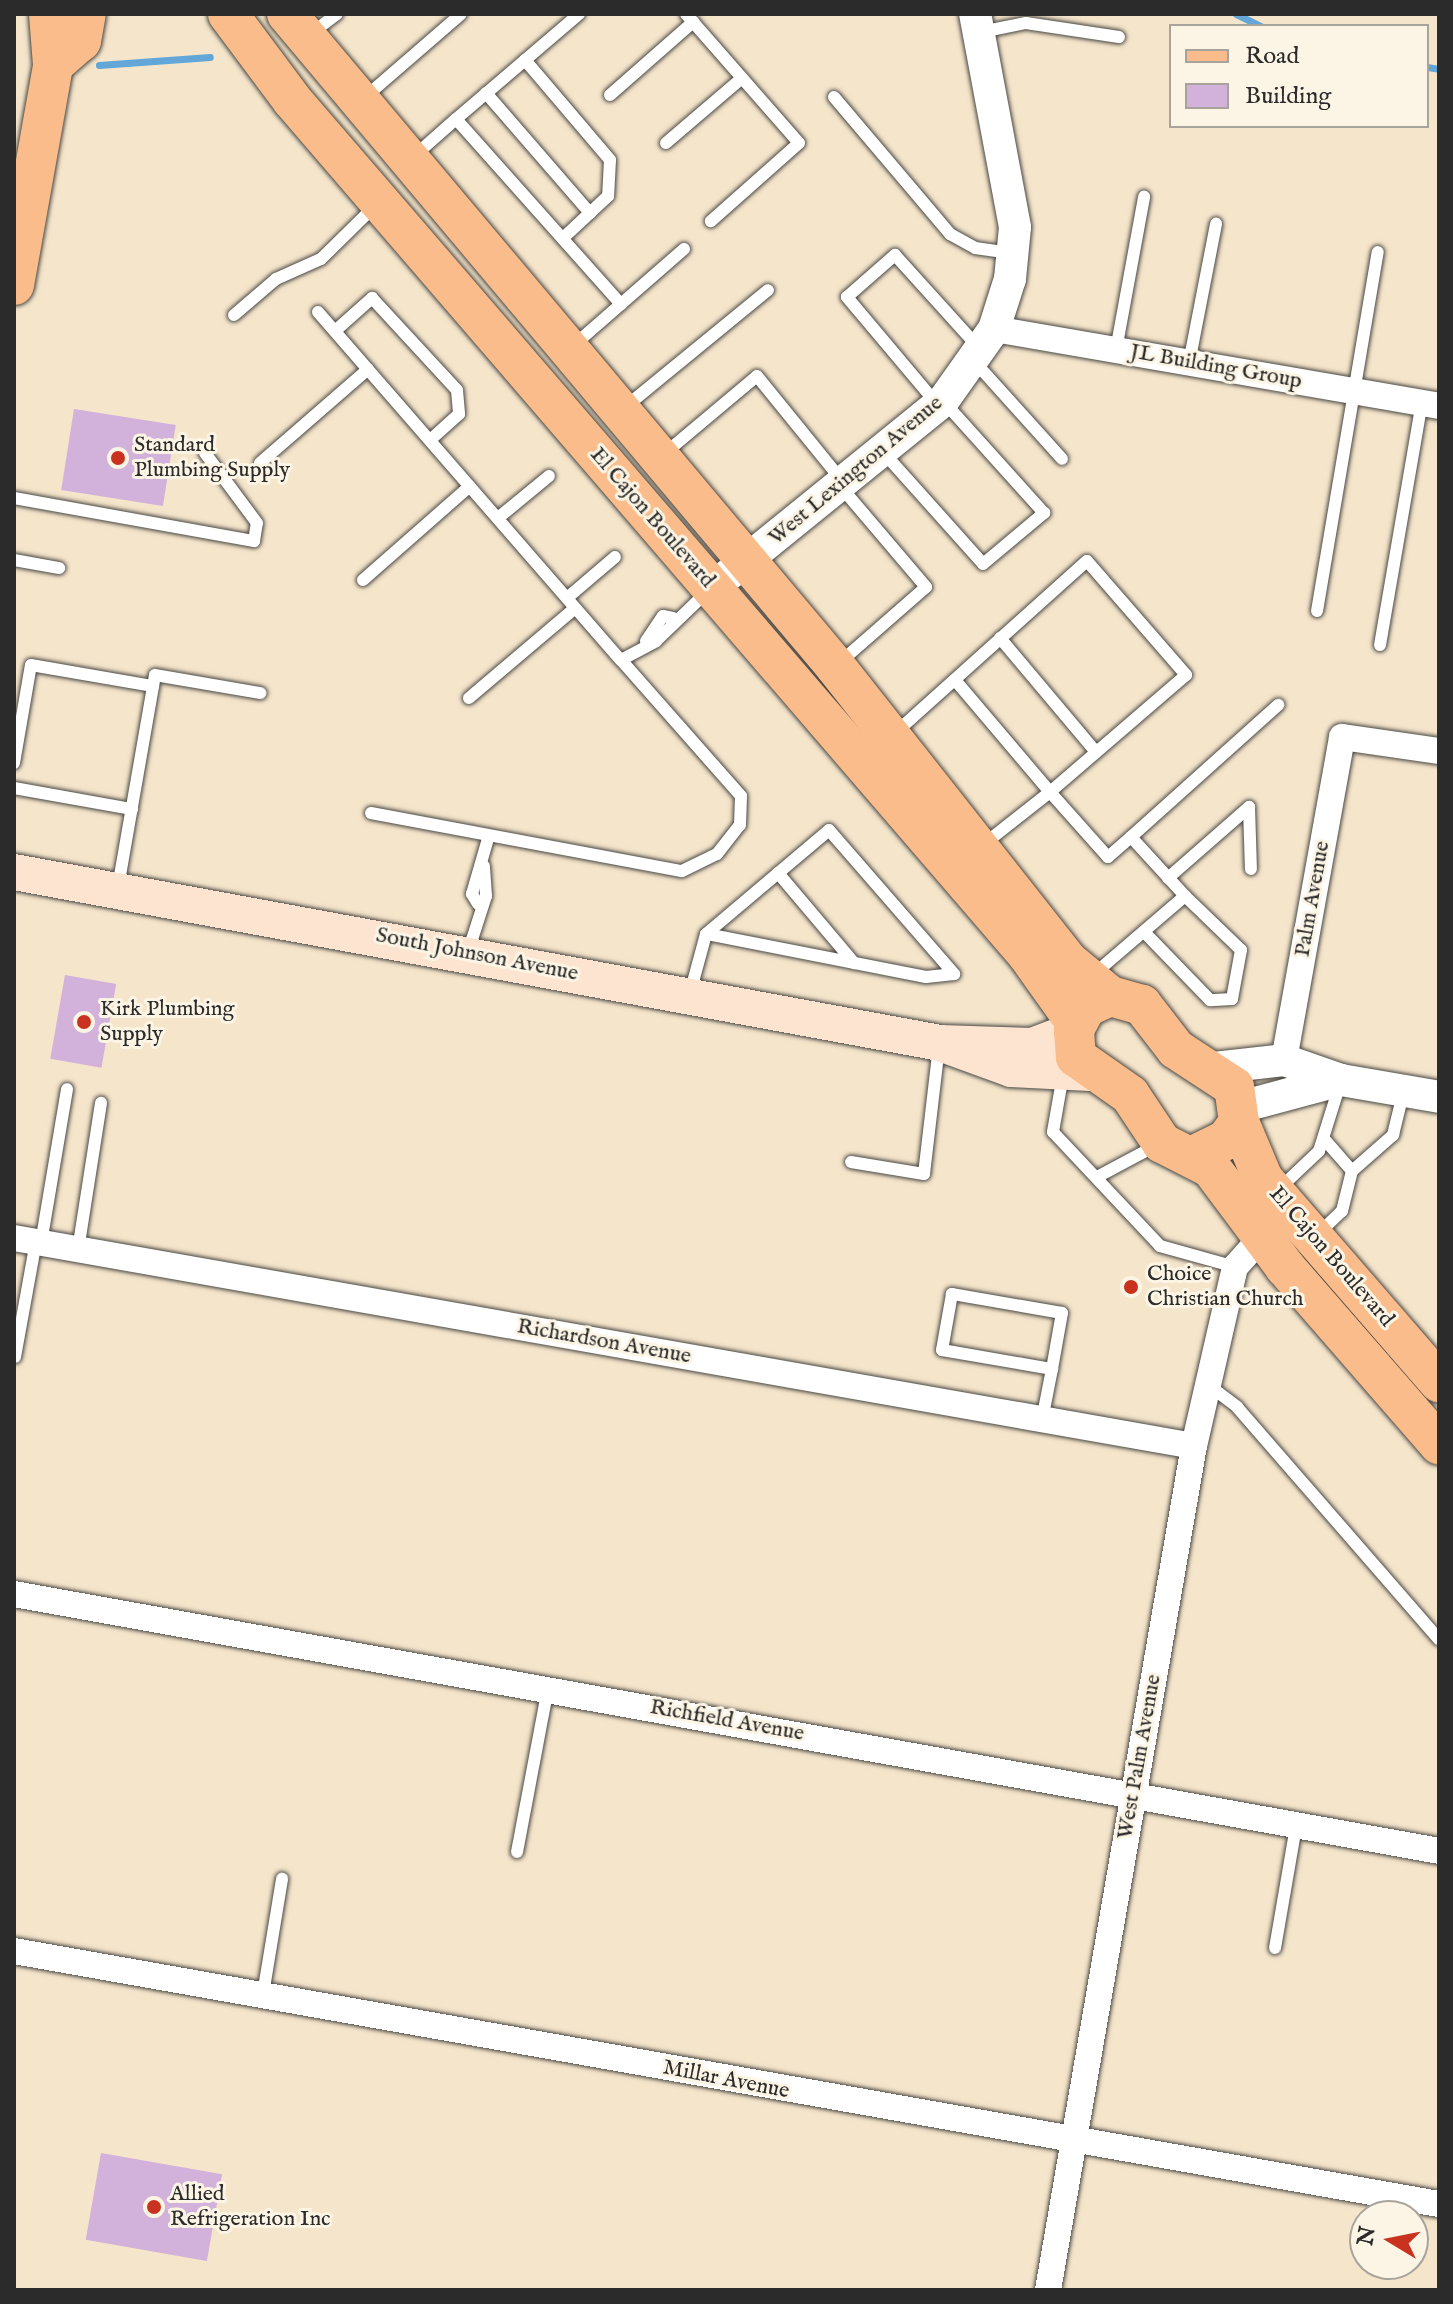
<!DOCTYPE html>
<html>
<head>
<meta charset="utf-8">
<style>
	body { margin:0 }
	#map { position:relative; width:1453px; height:2304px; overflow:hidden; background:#f5e5cb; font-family:"IM FELL English",serif }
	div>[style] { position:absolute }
	.stream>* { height:7px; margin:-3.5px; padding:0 3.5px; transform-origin:3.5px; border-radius:3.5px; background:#63a7d8 }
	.building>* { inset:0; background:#d2b1db; transform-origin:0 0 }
	.roads { filter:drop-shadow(0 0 2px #494743) drop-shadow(0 0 2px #494743) }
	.service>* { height:12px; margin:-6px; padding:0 6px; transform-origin:6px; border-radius:6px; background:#fff }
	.minor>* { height:26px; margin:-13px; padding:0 13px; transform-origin:13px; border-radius:13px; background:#fff }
	.tertiary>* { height:32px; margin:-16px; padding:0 16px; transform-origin:16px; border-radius:16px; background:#fff }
	.secondary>* { height:36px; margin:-18px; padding:0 18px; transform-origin:18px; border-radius:18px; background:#fde4d0 }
	.primary>* { height:40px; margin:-20px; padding:0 20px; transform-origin:20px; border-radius:20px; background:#f9bc8a }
	.dots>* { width:22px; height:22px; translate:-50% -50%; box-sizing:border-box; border:4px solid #fcf5e5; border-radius:50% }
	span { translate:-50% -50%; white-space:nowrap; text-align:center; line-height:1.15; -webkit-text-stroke:6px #fcf5e5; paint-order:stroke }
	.street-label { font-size:22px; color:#2b2b2b }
	.poi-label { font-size:22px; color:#2b2b2b }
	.left { translate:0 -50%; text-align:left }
	.frame { position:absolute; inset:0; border:16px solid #2b2b2b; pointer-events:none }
	.legend { position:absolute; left:1169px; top:24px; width:260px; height:104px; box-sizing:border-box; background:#fcf5e5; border:2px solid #a8a49b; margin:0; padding:10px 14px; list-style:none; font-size:24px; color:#2b2b2b }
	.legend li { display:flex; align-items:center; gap:16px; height:40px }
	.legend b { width:40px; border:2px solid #a8a49b }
	.north { position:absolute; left:1349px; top:2200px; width:80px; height:80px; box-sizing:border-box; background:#fcf5e5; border:2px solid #a8a49b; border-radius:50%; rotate:280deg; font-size:22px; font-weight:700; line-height:32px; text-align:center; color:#2b2b2b }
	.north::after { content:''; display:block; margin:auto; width:28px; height:36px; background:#c8321e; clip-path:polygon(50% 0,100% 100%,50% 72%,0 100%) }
</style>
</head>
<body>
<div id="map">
	<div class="stream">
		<i style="left:1236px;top:14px;width:28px;rotate:26deg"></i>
		<i style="left:99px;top:65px;width:111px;rotate:-4.1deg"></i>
		<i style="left:1427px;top:67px;width:12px;rotate:9deg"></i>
	</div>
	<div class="building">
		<i style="left:74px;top:409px;width:103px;height:82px;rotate:9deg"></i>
		<i style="left:65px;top:975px;width:52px;height:85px;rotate:10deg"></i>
		<i style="left:101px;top:2153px;width:123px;height:88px;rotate:10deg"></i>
	</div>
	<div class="roads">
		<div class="service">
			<i style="left:579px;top:14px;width:162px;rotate:139.5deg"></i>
			<i style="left:456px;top:119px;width:248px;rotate:48.3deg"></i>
			<i style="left:686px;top:14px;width:171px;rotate:48.8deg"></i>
			<i style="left:799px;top:143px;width:118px;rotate:138.4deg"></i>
			<i style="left:981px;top:32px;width:46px;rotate:-11.3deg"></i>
			<i style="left:1026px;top:23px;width:94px;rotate:8.6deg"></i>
			<i style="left:309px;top:35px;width:35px;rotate:-37deg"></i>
			<i style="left:525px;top:60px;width:131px;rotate:49.6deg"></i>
			<i style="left:610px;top:160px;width:36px;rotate:93deg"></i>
			<i style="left:608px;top:196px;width:62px;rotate:137deg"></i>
			<i style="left:486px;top:93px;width:159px;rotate:49.1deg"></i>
			<i style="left:610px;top:95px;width:111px;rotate:-41.3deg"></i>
			<i style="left:834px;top:97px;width:180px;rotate:49.7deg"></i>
			<i style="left:950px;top:234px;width:29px;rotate:29deg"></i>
			<i style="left:975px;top:248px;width:36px;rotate:8deg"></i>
			<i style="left:364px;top:98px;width:128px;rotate:-40.9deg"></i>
			<i style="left:666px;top:143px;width:100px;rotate:-40.5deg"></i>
			<i style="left:413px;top:157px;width:57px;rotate:-41.5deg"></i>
			<i style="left:318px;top:312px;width:461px;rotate:49deg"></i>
			<i style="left:234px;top:315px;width:55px;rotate:-40.6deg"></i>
			<i style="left:276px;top:279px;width:49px;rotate:-24deg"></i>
			<i style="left:321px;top:259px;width:78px;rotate:-44.5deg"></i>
			<i style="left:335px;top:331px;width:50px;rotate:-41.7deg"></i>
			<i style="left:372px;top:298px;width:125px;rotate:47.3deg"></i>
			<i style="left:457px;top:390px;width:24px;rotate:85deg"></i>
			<i style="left:459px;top:414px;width:39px;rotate:138deg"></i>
			<i style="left:574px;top:345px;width:146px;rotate:-41.1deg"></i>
			<i style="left:1116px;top:350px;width:156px;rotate:-79.6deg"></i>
			<i style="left:973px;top:360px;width:133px;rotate:48deg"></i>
			<i style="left:1189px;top:363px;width:142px;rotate:-79deg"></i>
			<i style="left:937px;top:404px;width:140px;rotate:-130.1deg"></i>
			<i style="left:847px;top:297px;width:64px;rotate:-41.2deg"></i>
			<i style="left:895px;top:255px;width:125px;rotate:47.9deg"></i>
			<i style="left:624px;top:408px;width:186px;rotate:-39.3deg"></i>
			<i style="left:883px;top:452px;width:150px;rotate:48.2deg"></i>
			<i style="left:983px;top:564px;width:80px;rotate:-39.9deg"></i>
			<i style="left:1044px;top:513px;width:151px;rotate:-132deg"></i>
			<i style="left:664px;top:454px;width:121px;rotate:-40deg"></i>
			<i style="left:757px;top:376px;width:136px;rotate:50.9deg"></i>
			<i style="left:260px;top:463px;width:143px;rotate:-41deg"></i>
			<i style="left:14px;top:498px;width:244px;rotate:10.2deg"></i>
			<i style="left:254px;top:541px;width:18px;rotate:-81deg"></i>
			<i style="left:257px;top:523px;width:87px;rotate:-126.6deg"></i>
			<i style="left:498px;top:518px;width:66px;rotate:-39.5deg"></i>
			<i style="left:14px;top:560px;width:46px;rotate:10.1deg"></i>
			<i style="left:363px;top:580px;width:142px;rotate:-41.3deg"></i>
			<i style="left:567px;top:598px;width:63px;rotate:-40.5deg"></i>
			<i style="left:1317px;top:611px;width:364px;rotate:-80.4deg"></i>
			<i style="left:1000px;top:638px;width:149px;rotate:49.9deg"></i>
			<i style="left:646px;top:641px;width:30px;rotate:-56deg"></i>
			<i style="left:663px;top:616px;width:10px;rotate:11deg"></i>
			<i style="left:1380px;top:645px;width:246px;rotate:-80.2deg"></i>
			<i style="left:838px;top:664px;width:117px;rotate:-41.2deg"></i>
			<i style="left:926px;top:587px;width:133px;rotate:-130.4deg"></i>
			<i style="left:469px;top:698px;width:139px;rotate:-40.3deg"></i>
			<i style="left:894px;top:734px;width:259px;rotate:-41.9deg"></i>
			<i style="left:1087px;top:561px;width:151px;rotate:49deg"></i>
			<i style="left:1186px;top:675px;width:179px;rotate:139.3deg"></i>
			<i style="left:1050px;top:792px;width:147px;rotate:-130.3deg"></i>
			<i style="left:14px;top:763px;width:99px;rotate:-80.2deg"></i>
			<i style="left:31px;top:665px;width:124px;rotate:9.8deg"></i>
			<i style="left:14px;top:788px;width:120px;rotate:10.1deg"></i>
			<i style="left:371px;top:813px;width:316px;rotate:10.6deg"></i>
			<i style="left:682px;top:871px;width:39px;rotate:-26deg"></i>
			<i style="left:717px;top:854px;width:37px;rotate:-52deg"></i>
			<i style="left:740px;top:825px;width:29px;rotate:-88deg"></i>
			<i style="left:741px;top:796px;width:181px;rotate:-131.4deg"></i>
			<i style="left:621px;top:660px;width:40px;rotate:-28deg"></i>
			<i style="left:656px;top:641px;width:74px;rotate:-43.9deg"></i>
			<i style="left:1131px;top:837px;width:198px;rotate:-41.9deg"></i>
			<i style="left:984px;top:844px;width:84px;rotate:-38.2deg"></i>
			<i style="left:1050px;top:792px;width:87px;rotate:48.3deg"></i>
			<i style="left:1108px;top:857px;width:30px;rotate:-41deg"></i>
			<i style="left:1131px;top:837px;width:80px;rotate:47.5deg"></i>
			<i style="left:778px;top:873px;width:118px;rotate:49.8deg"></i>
			<i style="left:1168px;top:878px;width:108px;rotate:-41.2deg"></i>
			<i style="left:1249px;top:807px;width:62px;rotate:88.2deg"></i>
			<i style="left:118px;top:887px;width:215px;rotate:-80.1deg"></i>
			<i style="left:155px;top:675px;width:107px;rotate:9.7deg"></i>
			<i style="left:478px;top:904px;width:12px;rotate:-121deg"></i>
			<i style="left:472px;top:894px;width:61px;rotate:-73.9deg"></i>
			<i style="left:468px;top:952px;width:59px;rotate:-72.2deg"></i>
			<i style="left:486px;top:896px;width:30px;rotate:-94deg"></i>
			<i style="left:1094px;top:974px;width:120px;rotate:-40.6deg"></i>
			<i style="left:1185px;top:896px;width:78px;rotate:44deg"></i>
			<i style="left:1241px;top:950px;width:50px;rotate:100.4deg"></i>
			<i style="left:1232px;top:999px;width:22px;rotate:177deg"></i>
			<i style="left:1210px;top:1000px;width:95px;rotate:-134.1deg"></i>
			<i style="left:690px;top:993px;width:61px;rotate:-74.8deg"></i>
			<i style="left:706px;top:934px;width:161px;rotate:-40.2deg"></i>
			<i style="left:829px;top:830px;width:191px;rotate:49deg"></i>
			<i style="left:954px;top:974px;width:28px;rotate:174deg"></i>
			<i style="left:926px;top:977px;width:224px;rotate:-168.9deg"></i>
			<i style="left:1063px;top:1075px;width:58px;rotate:100deg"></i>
			<i style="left:1053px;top:1132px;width:156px;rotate:46.8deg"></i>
			<i style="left:1160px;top:1246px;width:78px;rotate:15.6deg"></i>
			<i style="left:1325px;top:1140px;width:41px;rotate:48.9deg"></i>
			<i style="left:851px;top:1162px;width:74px;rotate:9.3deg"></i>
			<i style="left:924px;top:1174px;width:129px;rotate:-83.3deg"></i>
			<i style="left:1097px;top:1177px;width:68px;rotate:-28.1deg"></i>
			<i style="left:1280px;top:1188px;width:54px;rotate:-43.5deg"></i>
			<i style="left:1319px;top:1151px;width:70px;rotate:-72.6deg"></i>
			<i style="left:1319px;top:1233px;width:32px;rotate:-44deg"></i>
			<i style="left:1342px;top:1211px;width:41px;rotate:-76deg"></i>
			<i style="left:1352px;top:1171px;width:55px;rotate:-41.3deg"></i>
			<i style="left:1393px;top:1135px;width:42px;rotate:-76.3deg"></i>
			<i style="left:41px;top:1243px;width:156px;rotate:-80.4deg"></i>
			<i style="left:78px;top:1250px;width:149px;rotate:-81.1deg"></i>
			<i style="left:15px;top:1357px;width:117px;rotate:-79.7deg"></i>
			<i style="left:1207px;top:1384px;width:38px;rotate:37deg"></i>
			<i style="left:1237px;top:1407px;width:308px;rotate:49deg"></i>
			<i style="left:1042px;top:1420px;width:52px;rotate:-78.9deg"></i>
			<i style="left:1052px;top:1369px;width:57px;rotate:-79.9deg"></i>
			<i style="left:1062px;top:1313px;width:112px;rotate:-170.2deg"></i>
			<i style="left:952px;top:1294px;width:57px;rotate:100.1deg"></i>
			<i style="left:942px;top:1350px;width:112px;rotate:9.8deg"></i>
			<i style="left:517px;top:1852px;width:167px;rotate:-79.3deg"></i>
			<i style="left:1275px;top:1948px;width:124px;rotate:-80.2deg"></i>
			<i style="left:263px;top:1994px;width:117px;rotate:-80.6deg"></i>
		</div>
		<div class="minor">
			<i style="left:994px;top:329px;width:452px;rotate:9.8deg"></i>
			<i style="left:1284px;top:1060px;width:328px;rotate:-79.8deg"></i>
			<i style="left:1342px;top:737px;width:98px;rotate:8.2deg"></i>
			<i style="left:14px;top:1238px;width:1198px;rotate:10deg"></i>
			<i style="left:14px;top:1594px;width:1448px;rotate:10.22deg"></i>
			<i style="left:14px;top:1951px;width:1447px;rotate:10.07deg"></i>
			<i style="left:1048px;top:2290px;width:857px;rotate:-80.19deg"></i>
			<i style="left:1194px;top:1446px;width:184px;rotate:-77.1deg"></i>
			<i style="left:1235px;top:1267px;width:40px;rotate:-48deg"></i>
		</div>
		<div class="tertiary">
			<i style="left:712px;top:588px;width:297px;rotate:-39deg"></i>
			<i style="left:943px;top:401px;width:88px;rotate:-54.7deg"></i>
			<i style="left:994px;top:329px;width:52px;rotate:-72.3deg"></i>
			<i style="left:1010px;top:279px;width:52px;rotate:-84.5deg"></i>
			<i style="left:1015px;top:227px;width:217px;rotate:-100.6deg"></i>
			<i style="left:1214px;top:1068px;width:70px;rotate:-6.5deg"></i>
			<i style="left:1284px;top:1060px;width:60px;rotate:19.3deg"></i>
			<i style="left:1341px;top:1080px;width:105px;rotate:165deg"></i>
			<i style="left:1341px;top:1080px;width:99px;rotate:9.8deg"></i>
		</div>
		<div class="secondary">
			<i style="left:14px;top:872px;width:942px;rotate:10.46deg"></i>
			<i style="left:1074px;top:1030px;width:45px;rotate:159.1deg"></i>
			<i style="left:1032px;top:1046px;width:92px;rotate:-178.1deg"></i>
			<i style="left:940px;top:1043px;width:76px;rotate:20.1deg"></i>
			<i style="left:1011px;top:1069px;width:79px;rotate:2.9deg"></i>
		</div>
		<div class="primary">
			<i style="left:228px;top:14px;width:107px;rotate:53.3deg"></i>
			<i style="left:292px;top:100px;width:1127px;rotate:49.28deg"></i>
			<i style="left:1027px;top:954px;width:85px;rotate:54.6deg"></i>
			<i style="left:287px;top:14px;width:852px;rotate:49.95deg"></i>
			<i style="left:835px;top:666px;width:376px;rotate:51.7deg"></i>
			<i style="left:1068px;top:961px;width:55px;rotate:39.8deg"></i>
			<i style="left:53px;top:65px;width:37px;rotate:-41deg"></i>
			<i style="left:81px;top:41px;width:27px;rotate:-80deg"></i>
			<i style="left:14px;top:285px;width:223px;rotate:-79.9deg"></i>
			<i style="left:53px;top:65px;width:51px;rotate:-94.5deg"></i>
			<i style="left:1239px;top:1122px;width:62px;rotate:67.2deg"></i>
			<i style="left:1263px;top:1179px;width:269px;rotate:49.1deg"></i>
			<i style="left:1193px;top:1156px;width:37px;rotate:-26deg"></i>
			<i style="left:1226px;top:1140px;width:22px;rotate:-54deg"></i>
			<i style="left:1239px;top:1122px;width:35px;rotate:-98deg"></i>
			<i style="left:1234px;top:1087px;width:69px;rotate:-146.8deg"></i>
			<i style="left:1176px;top:1049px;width:56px;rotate:-127.7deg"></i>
			<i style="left:1142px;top:1005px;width:33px;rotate:-164deg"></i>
			<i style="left:1110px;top:996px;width:26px;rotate:155deg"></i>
			<i style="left:1086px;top:1007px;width:26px;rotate:118deg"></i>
			<i style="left:1074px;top:1030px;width:27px;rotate:86deg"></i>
			<i style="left:1076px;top:1057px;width:66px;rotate:35.1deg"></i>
			<i style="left:1130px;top:1095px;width:58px;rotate:56.3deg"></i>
			<i style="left:1162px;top:1143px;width:55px;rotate:27deg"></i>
			<i style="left:1211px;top:1168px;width:124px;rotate:53.2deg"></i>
			<i style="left:1285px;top:1267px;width:235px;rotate:49deg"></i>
		</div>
	</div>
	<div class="dots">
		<i style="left:118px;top:458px;background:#c8321e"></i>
		<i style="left:84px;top:1022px;background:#c8321e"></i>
		<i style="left:1131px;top:1287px;background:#c8321e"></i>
		<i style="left:154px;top:2207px;background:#c8321e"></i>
	</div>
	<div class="street-label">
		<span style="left:1216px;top:367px;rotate:10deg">JL Building Group</span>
		<span style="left:856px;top:471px;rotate:-40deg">West Lexington Avenue</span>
		<span style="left:652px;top:518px;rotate:49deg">El Cajon Boulevard</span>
		<span style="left:1313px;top:899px;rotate:-80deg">Palm Avenue</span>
		<span style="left:477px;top:955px;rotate:11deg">South Johnson Avenue</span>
		<span style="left:1331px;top:1257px;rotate:49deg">El Cajon Boulevard</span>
		<span style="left:604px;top:1342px;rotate:10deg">Richardson Avenue</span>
		<span style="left:727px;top:1721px;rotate:10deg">Richfield Avenue</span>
		<span style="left:1140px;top:1757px;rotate:-80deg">West Palm Avenue</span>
		<span style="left:726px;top:2080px;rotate:11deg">Millar Avenue</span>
	</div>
	<div class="poi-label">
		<span class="left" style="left:134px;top:458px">Standard<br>Plumbing Supply</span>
		<span class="left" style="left:100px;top:1022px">Kirk Plumbing<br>Supply</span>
		<span class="left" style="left:1147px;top:1287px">Choice<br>Christian Church</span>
		<span class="left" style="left:170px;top:2207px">Allied<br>Refrigeration Inc</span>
	</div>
	<div class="frame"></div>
	<ul class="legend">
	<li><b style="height:10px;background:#f9bc8a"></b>Road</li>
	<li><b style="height:22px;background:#d2b1db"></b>Building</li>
	</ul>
	<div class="north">N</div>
</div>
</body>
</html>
